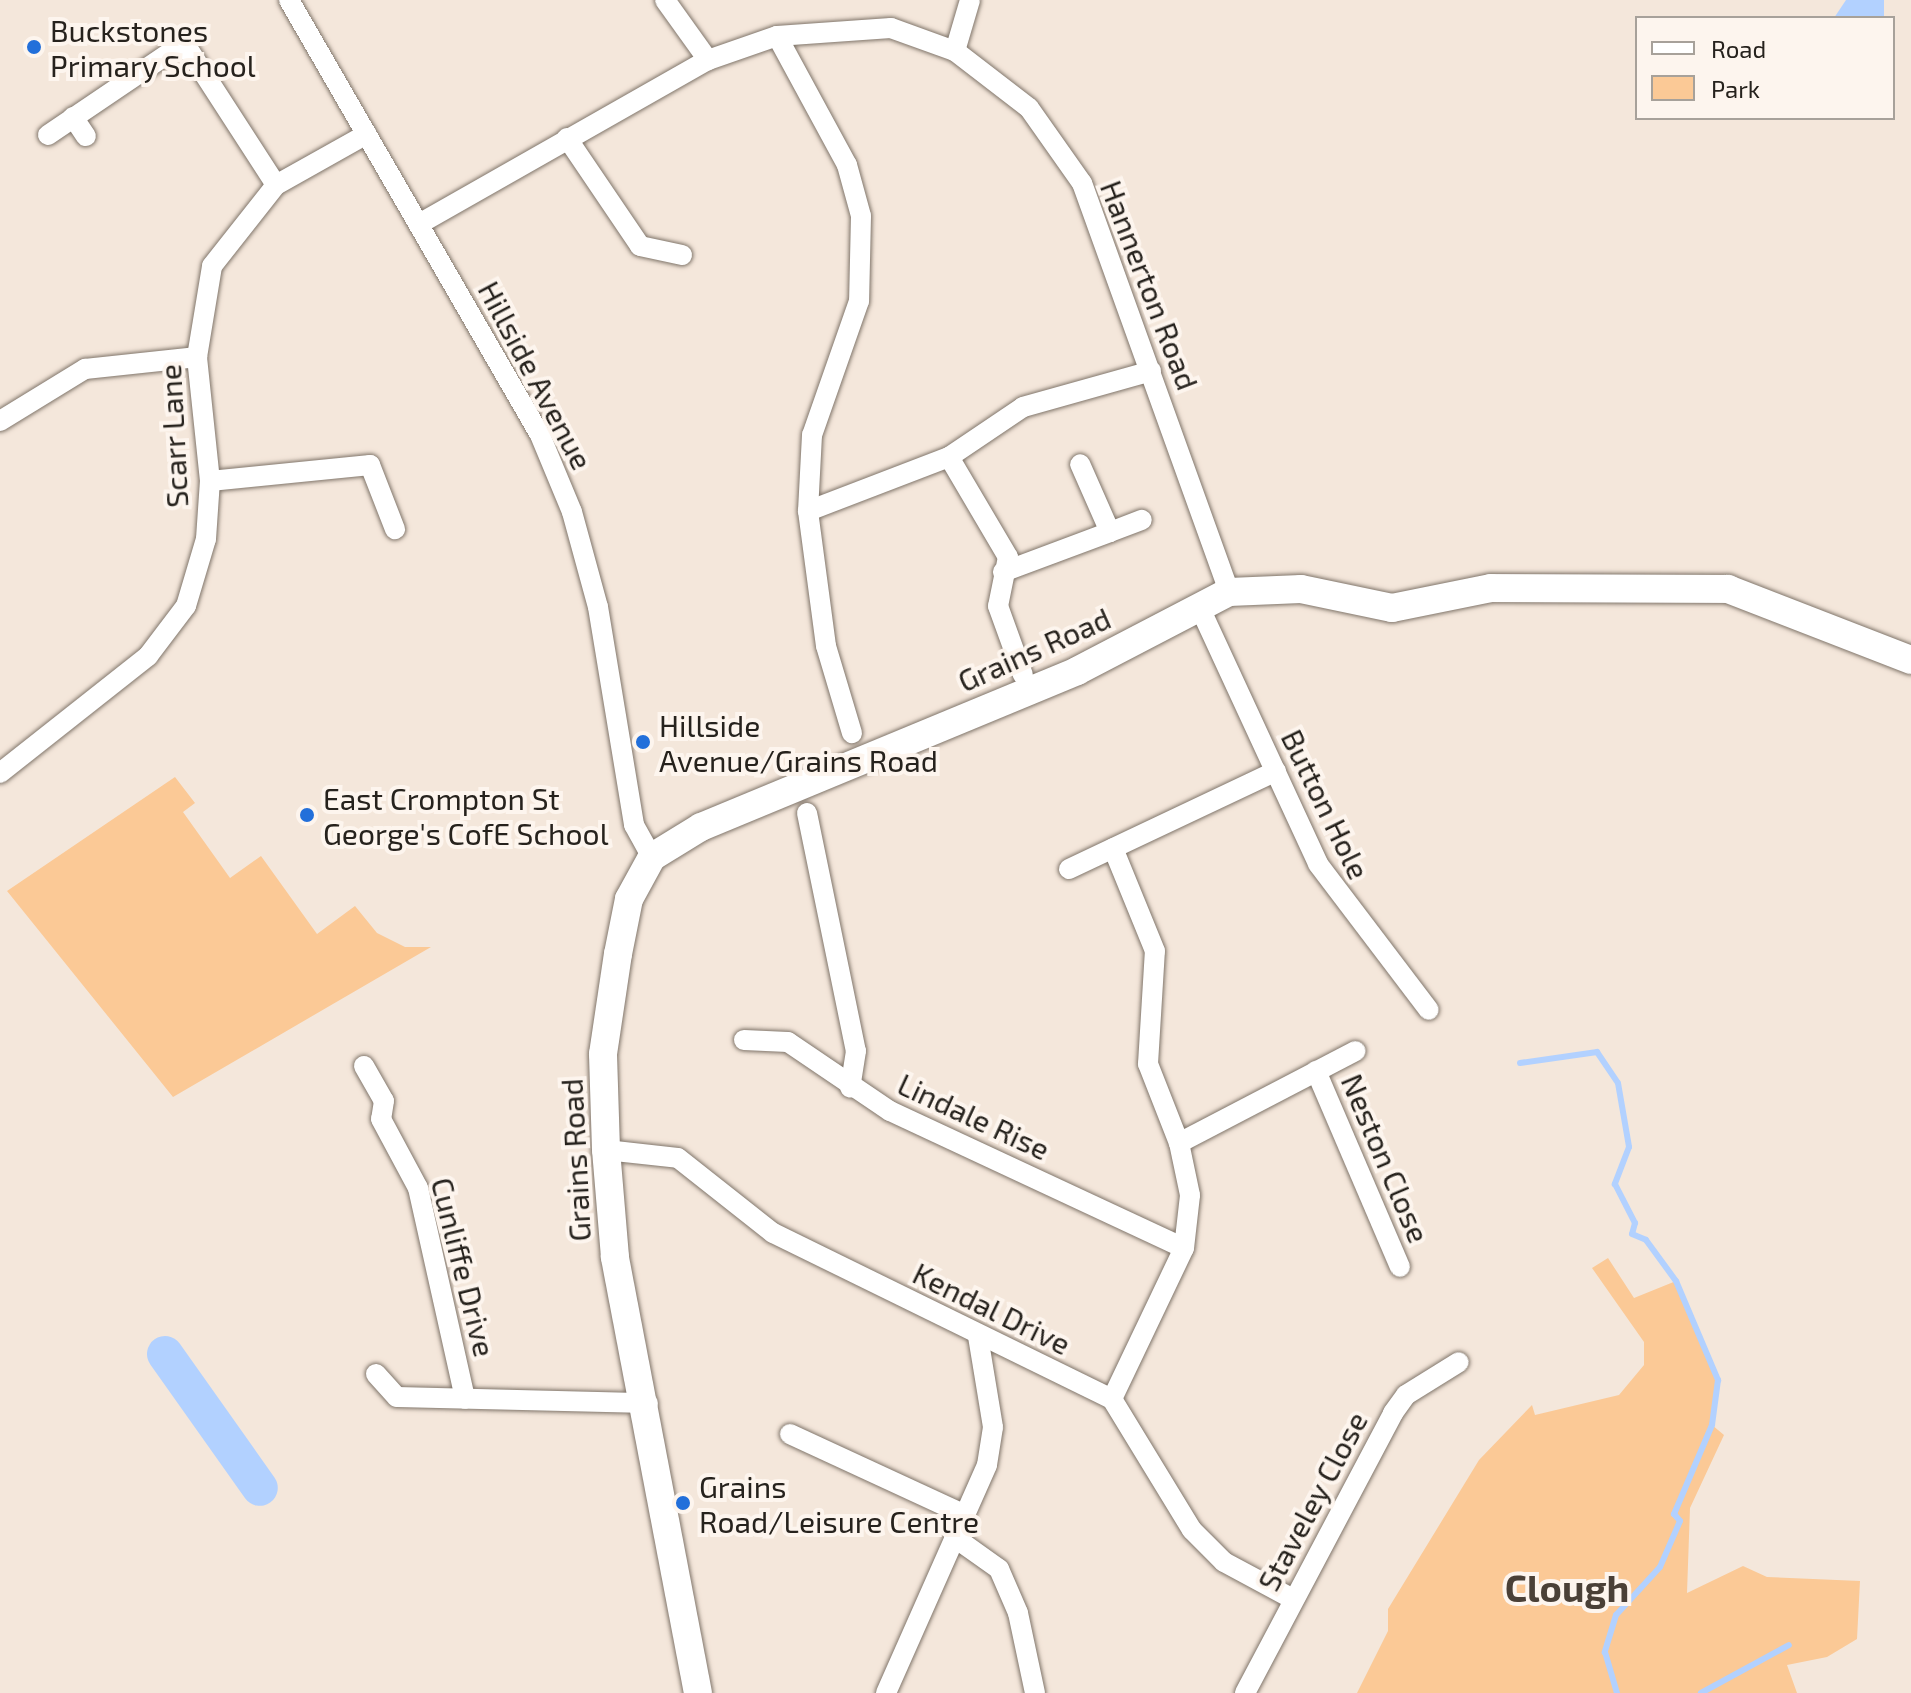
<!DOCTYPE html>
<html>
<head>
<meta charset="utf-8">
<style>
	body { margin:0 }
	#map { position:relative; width:1911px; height:1693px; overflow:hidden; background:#f4e7db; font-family:"Exo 2",sans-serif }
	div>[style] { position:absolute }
	.green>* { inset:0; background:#fbc996 }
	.water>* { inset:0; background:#b2d1ff }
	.stream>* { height:6px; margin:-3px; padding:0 3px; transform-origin:3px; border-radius:3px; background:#b2d1ff }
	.river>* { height:36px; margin:-18px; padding:0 18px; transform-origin:18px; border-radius:18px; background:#b2d1ff }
	.roads { filter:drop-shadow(0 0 2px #80756a) drop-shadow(0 0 2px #80756a) }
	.street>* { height:20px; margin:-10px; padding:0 10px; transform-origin:10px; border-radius:10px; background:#fff }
	.secondary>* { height:28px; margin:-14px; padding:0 14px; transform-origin:14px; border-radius:14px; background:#fff }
	.dots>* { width:22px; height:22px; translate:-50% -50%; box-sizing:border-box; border:4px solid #fdf5ee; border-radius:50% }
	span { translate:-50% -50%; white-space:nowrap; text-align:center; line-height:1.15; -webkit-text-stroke:8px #fdf5ee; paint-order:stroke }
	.poi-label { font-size:30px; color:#26221d }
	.left { translate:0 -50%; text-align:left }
	.street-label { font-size:30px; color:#26221d }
	.district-label { font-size:38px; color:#4a4037; font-weight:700 }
	.legend { position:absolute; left:1635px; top:16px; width:260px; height:104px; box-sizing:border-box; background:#fdf5ee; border:2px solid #a7a19a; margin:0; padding:10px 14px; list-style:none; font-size:24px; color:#26221d }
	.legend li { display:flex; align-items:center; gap:16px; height:40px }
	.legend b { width:40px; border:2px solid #a7a19a }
</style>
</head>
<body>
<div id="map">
	<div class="green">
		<i style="clip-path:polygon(175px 777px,195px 803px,183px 812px,230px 878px,261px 856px,317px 934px,355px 906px,377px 933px,405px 947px,431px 947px,173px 1097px,7px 891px)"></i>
		<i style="clip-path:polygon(1608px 1258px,1634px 1298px,1676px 1281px,1718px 1380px,1712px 1425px,1724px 1435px,1690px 1508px,1687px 1593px,1743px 1566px,1767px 1577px,1860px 1581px,1857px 1639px,1827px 1657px,1787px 1665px,1797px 1693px,1357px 1693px,1388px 1631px,1388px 1609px,1479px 1460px,1532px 1405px,1535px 1415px,1619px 1395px,1644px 1365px,1644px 1342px,1592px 1268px)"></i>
	</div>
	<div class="water">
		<i style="clip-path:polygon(1846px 0,1884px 0,1884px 18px,1834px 18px)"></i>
	</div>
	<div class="stream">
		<i style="left:1520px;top:1063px;width:78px;rotate:-8.1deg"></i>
		<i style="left:1597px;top:1052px;width:37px;rotate:56deg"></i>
		<i style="left:1618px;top:1083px;width:65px;rotate:80.2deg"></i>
		<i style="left:1629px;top:1147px;width:40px;rotate:111deg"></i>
		<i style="left:1615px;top:1184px;width:44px;rotate:62.9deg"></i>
		<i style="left:1635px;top:1223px;width:11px;rotate:105deg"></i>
		<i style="left:1632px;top:1234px;width:15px;rotate:23deg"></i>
		<i style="left:1646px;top:1240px;width:51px;rotate:53.8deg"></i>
		<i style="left:1676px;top:1281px;width:108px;rotate:67deg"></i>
		<i style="left:1718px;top:1380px;width:45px;rotate:97.6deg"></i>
		<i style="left:1712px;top:1425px;width:97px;rotate:113.1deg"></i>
		<i style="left:1674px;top:1514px;width:9px;rotate:49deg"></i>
		<i style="left:1680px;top:1521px;width:50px;rotate:113.5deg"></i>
		<i style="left:1660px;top:1567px;width:65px;rotate:132.5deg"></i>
		<i style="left:1616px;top:1615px;width:39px;rotate:107deg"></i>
		<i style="left:1605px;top:1652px;width:43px;rotate:73.7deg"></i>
		<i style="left:1701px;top:1693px;width:100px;rotate:-28.6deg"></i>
	</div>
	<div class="river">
		<i style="left:165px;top:1354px;width:164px;rotate:54.7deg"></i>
	</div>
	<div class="roads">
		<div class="street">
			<i style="left:289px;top:0;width:502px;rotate:60.01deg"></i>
			<i style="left:540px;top:435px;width:83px;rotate:67.4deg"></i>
			<i style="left:572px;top:512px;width:98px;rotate:74.7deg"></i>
			<i style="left:598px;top:607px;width:221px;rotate:80.6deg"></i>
			<i style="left:634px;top:825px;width:37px;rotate:61deg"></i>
			<i style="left:665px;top:0;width:74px;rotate:54.4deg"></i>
			<i style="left:777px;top:36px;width:147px;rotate:61.5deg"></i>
			<i style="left:847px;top:165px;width:53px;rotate:74.6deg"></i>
			<i style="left:861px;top:216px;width:85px;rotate:91.3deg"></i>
			<i style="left:859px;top:301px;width:142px;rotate:109.3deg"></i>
			<i style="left:812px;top:435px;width:76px;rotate:93deg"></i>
			<i style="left:808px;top:511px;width:136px;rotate:82.4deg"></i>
			<i style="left:826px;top:646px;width:91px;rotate:73.4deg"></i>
			<i style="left:955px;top:51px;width:53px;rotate:-73.6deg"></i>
			<i style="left:73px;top:117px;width:23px;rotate:56deg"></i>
			<i style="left:48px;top:135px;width:157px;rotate:-34.1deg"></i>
			<i style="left:178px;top:47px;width:13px;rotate:23deg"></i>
			<i style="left:190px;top:52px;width:158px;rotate:57.1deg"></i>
			<i style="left:567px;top:138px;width:130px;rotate:55.9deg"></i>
			<i style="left:640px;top:246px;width:43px;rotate:12.1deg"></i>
			<i style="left:419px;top:224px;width:332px;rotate:-29.6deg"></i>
			<i style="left:708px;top:60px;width:73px;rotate:-19.2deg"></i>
			<i style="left:777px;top:36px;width:114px;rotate:-4deg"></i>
			<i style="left:891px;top:28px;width:68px;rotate:19.8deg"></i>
			<i style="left:955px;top:51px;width:93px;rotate:37.6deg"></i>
			<i style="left:1029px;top:108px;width:92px;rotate:54.8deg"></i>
			<i style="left:1082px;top:183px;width:435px;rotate:70.2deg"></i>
			<i style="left:0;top:421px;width:100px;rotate:-31.5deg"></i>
			<i style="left:85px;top:369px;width:113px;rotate:-6.1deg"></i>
			<i style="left:949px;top:457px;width:116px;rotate:59.5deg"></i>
			<i style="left:1008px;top:557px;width:50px;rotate:101.5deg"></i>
			<i style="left:998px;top:606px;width:73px;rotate:70.1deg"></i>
			<i style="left:210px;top:481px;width:161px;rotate:-5.7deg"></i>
			<i style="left:370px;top:465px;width:69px;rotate:68.7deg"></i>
			<i style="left:808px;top:511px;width:151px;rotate:-21deg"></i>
			<i style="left:949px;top:457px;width:89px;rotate:-34deg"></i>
			<i style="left:1023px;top:407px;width:133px;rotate:-15.7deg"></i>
			<i style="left:1110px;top:532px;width:34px;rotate:-21deg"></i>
			<i style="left:1003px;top:572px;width:114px;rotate:-20.5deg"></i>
			<i style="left:1110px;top:532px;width:74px;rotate:-113.8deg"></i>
			<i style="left:1199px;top:606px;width:284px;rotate:65.2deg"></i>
			<i style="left:1318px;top:864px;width:183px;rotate:52.8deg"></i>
			<i style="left:0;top:773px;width:189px;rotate:-38.3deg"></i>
			<i style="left:148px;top:656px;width:63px;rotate:-52.8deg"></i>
			<i style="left:186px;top:606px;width:70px;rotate:-73.4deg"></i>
			<i style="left:206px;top:539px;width:58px;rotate:-86.1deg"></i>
			<i style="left:210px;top:481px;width:125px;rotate:-96deg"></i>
			<i style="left:197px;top:357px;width:92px;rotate:-80.6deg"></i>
			<i style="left:212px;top:266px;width:103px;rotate:-51.7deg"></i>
			<i style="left:276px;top:185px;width:104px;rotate:-29.3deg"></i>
			<i style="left:807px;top:813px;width:243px;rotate:78.4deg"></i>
			<i style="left:856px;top:1051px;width:37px;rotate:99deg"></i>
			<i style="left:1069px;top:869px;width:229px;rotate:-25.3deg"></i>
			<i style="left:744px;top:1040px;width:44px;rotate:2.6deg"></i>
			<i style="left:788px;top:1042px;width:123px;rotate:34.1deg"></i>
			<i style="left:890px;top:1111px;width:324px;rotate:25deg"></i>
			<i style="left:364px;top:1066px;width:40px;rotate:60.3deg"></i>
			<i style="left:384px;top:1101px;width:18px;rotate:99deg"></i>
			<i style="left:381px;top:1119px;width:78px;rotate:61.8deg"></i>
			<i style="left:418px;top:1188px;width:216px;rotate:77.4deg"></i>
			<i style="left:1316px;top:1071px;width:213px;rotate:66.8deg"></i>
			<i style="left:1179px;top:1143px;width:199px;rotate:-27.5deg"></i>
			<i style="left:606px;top:1150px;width:72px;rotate:6.3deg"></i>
			<i style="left:678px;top:1158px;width:121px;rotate:38.3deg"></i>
			<i style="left:773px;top:1233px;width:377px;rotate:26.1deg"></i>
			<i style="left:1112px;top:1399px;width:153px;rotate:58.6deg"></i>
			<i style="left:1192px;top:1530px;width:45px;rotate:45deg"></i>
			<i style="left:1224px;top:1562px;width:78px;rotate:28.2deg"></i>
			<i style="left:376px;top:1374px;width:31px;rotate:48deg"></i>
			<i style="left:397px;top:1397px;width:251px;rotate:1.4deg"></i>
			<i style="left:1112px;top:1399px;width:167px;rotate:-64.5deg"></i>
			<i style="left:1184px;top:1248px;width:53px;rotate:-83.5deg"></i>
			<i style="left:1190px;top:1195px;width:53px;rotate:-101.9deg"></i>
			<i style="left:1179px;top:1143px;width:85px;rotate:-111.4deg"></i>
			<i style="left:1148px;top:1064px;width:113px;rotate:-86.5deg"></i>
			<i style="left:1155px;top:951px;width:111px;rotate:-112.2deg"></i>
			<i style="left:790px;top:1434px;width:191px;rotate:24.8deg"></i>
			<i style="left:954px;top:1537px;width:55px;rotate:35.4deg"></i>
			<i style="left:999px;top:1569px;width:48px;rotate:66.6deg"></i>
			<i style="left:1018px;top:1613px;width:82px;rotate:78deg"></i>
			<i style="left:886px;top:1693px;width:249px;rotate:-66.1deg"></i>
			<i style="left:987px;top:1465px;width:38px;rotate:-81deg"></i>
			<i style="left:993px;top:1427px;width:92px;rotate:-99.4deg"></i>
			<i style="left:1245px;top:1693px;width:317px;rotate:-62.1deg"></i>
			<i style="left:1393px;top:1413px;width:22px;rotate:-54deg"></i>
			<i style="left:1406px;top:1395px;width:62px;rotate:-31.9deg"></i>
		</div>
		<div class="secondary">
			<i style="left:698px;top:1693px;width:444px;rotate:-100.8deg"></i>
			<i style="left:615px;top:1257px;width:107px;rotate:-94.8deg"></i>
			<i style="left:606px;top:1150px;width:96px;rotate:-91.8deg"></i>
			<i style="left:603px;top:1054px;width:101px;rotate:-81.5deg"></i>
			<i style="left:618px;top:954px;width:56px;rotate:-78.7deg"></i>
			<i style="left:629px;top:899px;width:48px;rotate:-61.3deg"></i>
			<i style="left:652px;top:857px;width:57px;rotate:-31.5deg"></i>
			<i style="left:701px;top:827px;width:407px;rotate:-22.5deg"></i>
			<i style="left:1077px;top:671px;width:171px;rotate:-27.5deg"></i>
			<i style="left:1229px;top:592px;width:72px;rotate:-2.4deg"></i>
			<i style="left:1301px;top:589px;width:93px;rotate:11.8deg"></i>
			<i style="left:1392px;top:608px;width:101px;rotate:-11.4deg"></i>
			<i style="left:1491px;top:588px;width:237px;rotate:0.2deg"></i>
			<i style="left:1728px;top:589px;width:196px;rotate:21.2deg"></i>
		</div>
	</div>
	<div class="dots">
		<i style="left:34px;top:47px;background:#226fda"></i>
		<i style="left:643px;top:742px;background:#226fda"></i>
		<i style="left:307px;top:815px;background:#226fda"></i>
		<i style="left:683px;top:1503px;background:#226fda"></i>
	</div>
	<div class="poi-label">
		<span class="left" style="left:50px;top:47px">Buckstones<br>Primary School</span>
		<span class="left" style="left:659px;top:742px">Hillside<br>Avenue/Grains Road</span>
		<span class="left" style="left:323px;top:815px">East Crompton St<br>George's CofE School</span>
		<span class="left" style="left:699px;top:1503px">Grains<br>Road/Leisure Centre</span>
	</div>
	<div class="street-label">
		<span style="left:1150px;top:285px;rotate:69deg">Hannerton Road</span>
		<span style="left:536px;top:375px;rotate:62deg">Hillside Avenue</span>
		<span style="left:173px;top:436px;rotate:-93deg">Scarr Lane</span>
		<span style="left:1034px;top:649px;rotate:-24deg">Grains Road</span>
		<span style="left:1326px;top:804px;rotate:64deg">Button Hole</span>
		<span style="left:974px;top:1116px;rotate:25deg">Lindale Rise</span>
		<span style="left:1386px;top:1158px;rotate:67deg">Neston Close</span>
		<span style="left:575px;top:1160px;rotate:-93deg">Grains Road</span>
		<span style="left:464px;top:1267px;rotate:76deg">Cunliffe Drive</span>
		<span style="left:992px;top:1308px;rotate:26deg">Kendal Drive</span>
		<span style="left:1312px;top:1501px;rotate:-62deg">Staveley Close</span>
	</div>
	<div class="district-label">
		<span style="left:1567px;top:1588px">Clough</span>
	</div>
	<ul class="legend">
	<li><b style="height:10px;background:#fff"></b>Road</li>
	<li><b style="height:22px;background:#fbc996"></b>Park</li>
	</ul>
</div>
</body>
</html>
